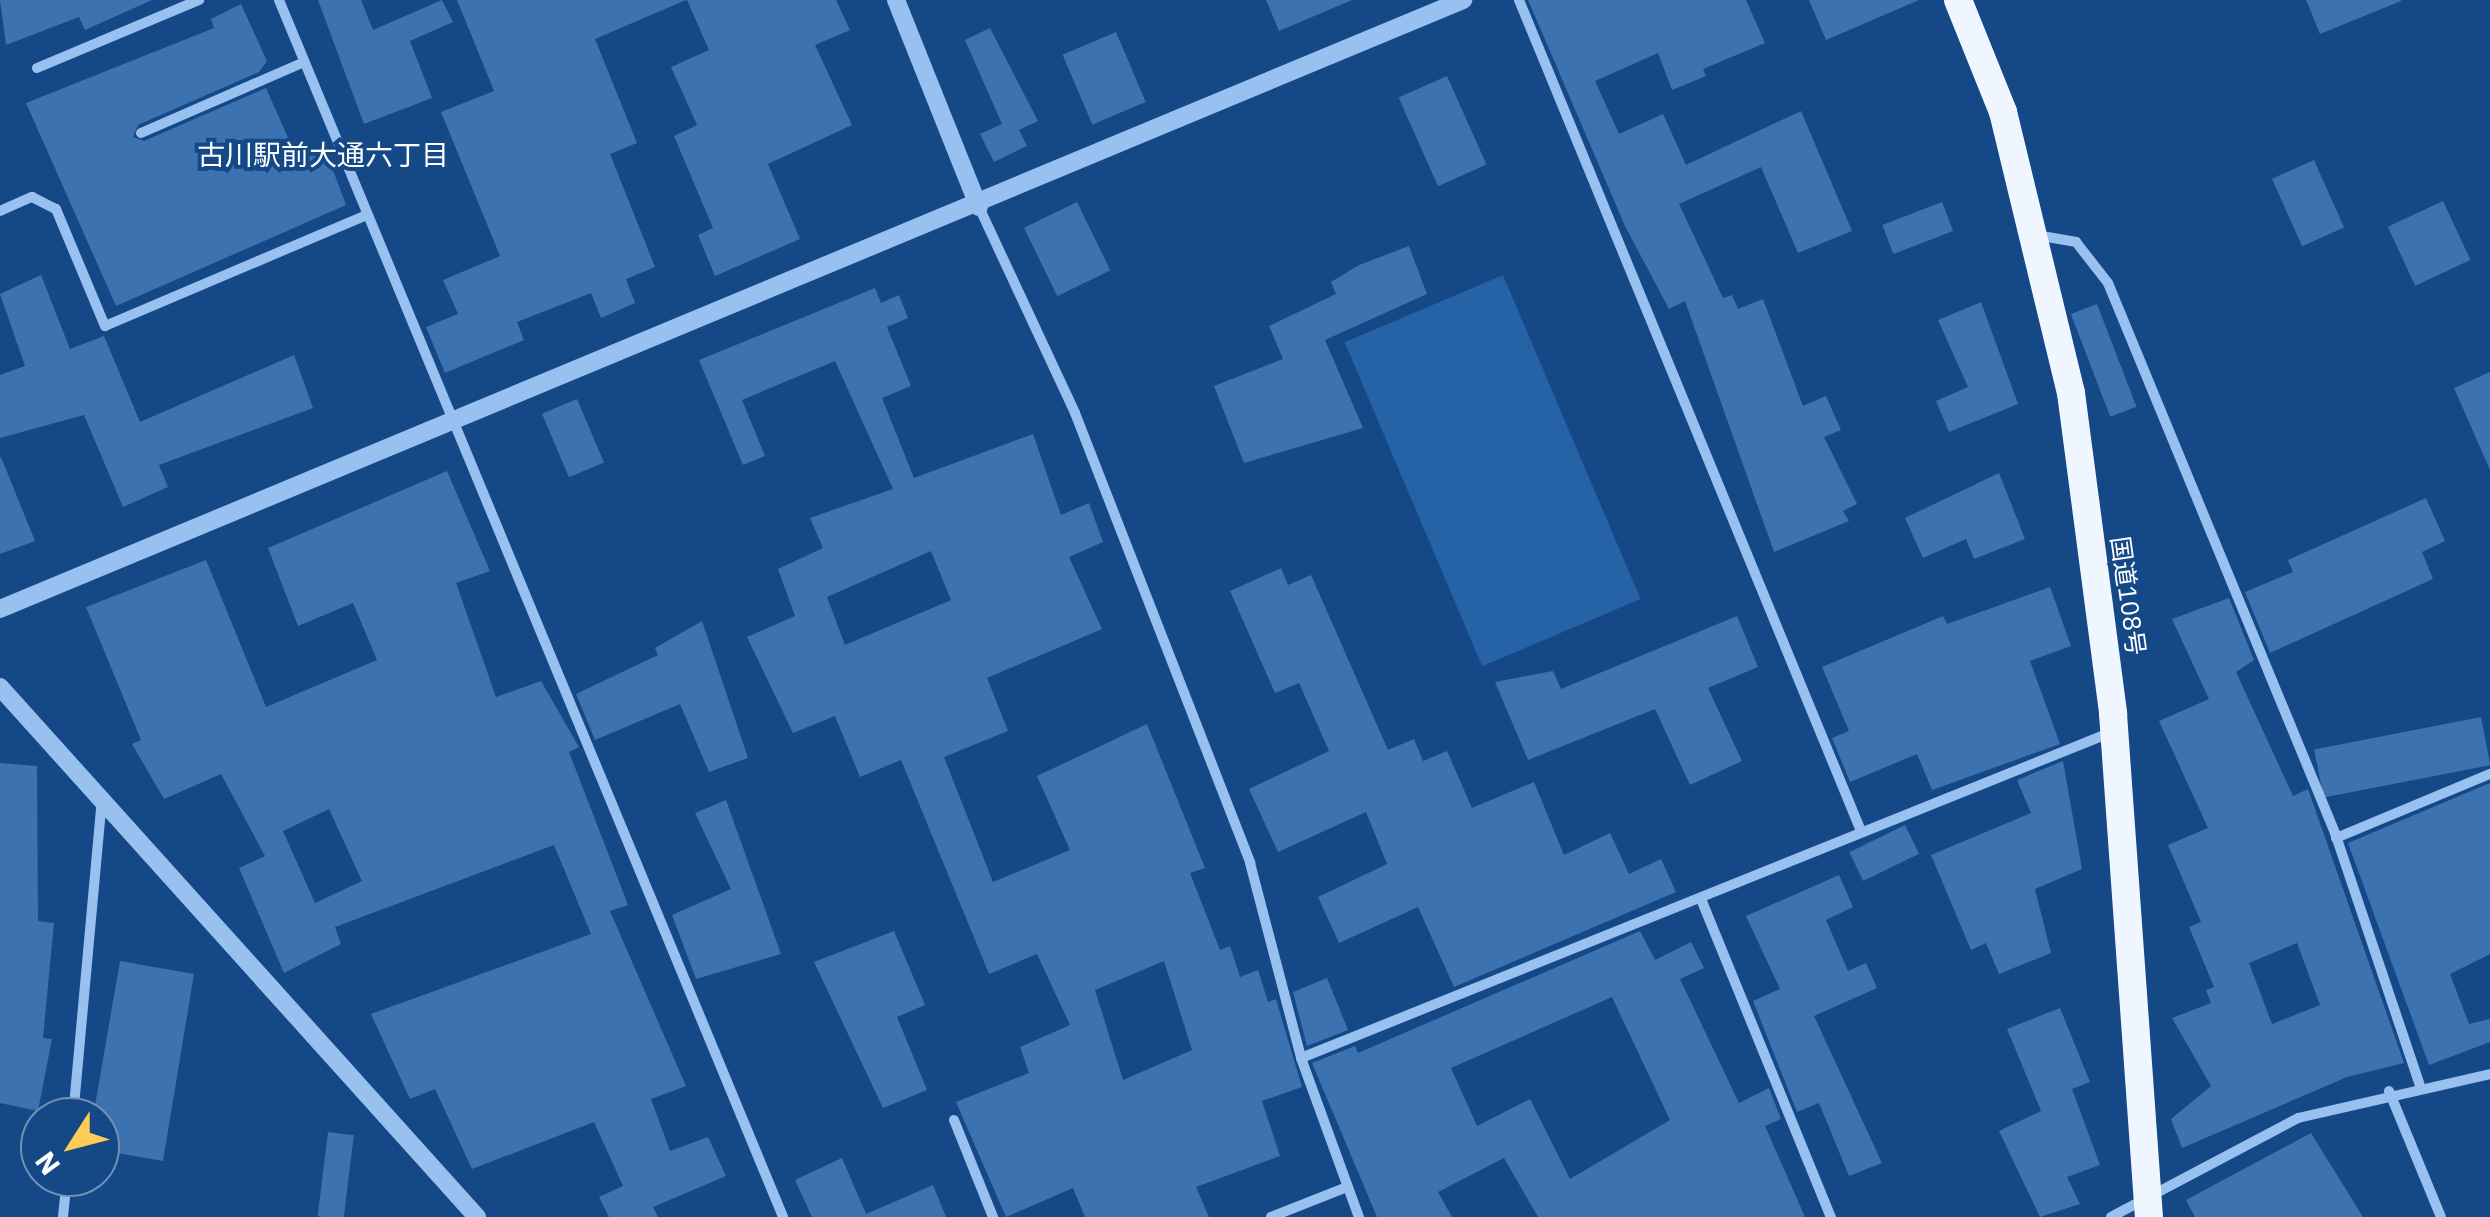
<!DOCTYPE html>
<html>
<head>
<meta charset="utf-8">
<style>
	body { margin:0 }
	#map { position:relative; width:2490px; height:1217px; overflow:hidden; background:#144887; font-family:"IBM Plex Sans","Noto Sans JP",sans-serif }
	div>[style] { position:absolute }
	.green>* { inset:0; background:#2662a6; transform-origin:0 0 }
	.building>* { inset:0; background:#3d72b1; transform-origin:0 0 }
	.minor>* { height:10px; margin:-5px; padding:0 5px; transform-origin:5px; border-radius:5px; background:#99c1ef }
	.tertiary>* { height:18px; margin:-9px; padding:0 9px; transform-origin:9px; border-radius:9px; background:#99c1ef }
	.trunk>* { height:28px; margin:-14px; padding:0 14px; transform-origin:14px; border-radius:14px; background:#f0f6ff }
	span { translate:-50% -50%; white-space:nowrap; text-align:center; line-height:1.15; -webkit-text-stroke:8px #144887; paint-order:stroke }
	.street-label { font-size:25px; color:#fff }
	.neighbourhood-label { font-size:28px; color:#fff }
	.north { position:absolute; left:20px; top:1097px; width:100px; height:100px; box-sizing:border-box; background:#144887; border:2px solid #7291b7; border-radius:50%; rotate:234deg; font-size:28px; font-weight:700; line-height:40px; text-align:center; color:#fff }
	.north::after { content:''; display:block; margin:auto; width:35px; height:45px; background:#ffcc57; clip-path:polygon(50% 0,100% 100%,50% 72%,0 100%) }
</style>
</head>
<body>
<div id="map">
	<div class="green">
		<i style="left:1503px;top:275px;width:352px;height:172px;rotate:67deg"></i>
	</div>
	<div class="building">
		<i style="clip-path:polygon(0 0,152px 0,85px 30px,79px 17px,6px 45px)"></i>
		<i style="clip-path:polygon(318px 0,361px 0,373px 30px,442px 0,453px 22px,410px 41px,432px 98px,364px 124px)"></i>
		<i style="clip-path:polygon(457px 0,686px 0,595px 39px,637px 143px,610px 154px,655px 267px,626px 279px,635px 303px,601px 318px,591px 293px,517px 322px,524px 340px,445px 373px,426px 327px,458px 314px,443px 280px,500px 256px,441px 112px,494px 91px)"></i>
		<i style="clip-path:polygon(687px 0,836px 0,850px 30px,815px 45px,852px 125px,768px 164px,800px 239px,715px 276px,698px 235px,713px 228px,674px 136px,697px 125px,671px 67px,709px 50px)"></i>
		<i style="clip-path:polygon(1266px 0,1352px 0,1279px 31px)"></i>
		<i style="clip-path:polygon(1528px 0,1746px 0,1765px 43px,1703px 69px,1706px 76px,1672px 90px,1658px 53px,1595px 81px,1619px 134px,1663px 114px,1686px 165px,1801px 111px,1852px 231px,1798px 253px,1761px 167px,1679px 204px,1723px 298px,1732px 295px,1738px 309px,1763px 299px,1803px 406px,1826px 396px,1841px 430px,1824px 437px,1857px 504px,1843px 511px,1849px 521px,1774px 552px,1685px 301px,1669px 309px,1625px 226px)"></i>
		<i style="clip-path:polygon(1809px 0,1919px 0,1826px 40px)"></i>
		<i style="clip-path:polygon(2306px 0,2401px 0,2401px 1px,2320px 34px)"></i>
		<i style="clip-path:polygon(241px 4px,267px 61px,259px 72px,138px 125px,133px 137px,144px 141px,266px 88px,297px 158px,324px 146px,346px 205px,116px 306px,26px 103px,214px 28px,211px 19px)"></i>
		<i style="clip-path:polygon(990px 28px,1038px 121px,1019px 130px,1027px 146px,994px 162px,980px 134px,1002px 124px,965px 40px)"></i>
		<i style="left:1116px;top:32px;width:76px;height:58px;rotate:67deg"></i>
		<i style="left:1447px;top:76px;width:97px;height:53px;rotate:66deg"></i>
		<i style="left:2314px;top:160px;width:74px;height:46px;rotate:66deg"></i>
		<i style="left:2443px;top:201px;width:65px;height:61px;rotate:65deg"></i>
		<i style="left:1077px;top:202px;width:76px;height:59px;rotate:64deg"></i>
		<i style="left:1942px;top:202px;width:31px;height:64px;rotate:69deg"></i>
		<i style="clip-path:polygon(1409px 246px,1427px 294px,1325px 340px,1363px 428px,1244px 463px,1214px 386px,1283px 359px,1269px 326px,1336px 294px,1331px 282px,1359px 265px)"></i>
		<i style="clip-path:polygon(41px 275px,70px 349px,104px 336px,140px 422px,294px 355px,313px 408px,159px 465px,168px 487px,123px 507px,84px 415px,0 438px,0 375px,25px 366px,0 294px)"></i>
		<i style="clip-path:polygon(evenodd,875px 288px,881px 303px,899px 295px,908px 318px,887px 327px,911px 386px,882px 398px,914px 478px,1033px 434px,1061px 515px,1089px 503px,1103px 542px,1069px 557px,1102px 629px,987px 678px,1008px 731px,944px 757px,993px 882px,1070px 850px,1037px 776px,1147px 724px,1205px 868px,1190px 873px,1220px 950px,1230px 946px,1240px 977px,1258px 970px,1268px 1002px,1276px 999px,1302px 1087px,1262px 1101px,1280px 1156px,1196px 1187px,1209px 1217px,1085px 1217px,1073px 1188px,1006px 1217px,956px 1102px,1029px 1073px,1020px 1047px,1070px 1025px,1037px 954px,989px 974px,901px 760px,860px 777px,835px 716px,793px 733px,747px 637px,795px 616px,778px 569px,823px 548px,810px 518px,893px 489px,835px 361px,742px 400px,765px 456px,743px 465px,699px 360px,875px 288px,931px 551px,951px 600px,845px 645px,827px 597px,931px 551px,875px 288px,1164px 961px,1192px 1050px,1123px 1080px,1095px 990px,1164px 961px)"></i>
		<i style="clip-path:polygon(1981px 302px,2018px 404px,1949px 432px,1936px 401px,1968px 387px,1938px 320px)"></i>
		<i style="left:2097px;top:304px;width:110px;height:28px;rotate:69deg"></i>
		<i style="clip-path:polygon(2490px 372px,2490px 470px,2454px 388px)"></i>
		<i style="left:577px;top:399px;width:69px;height:38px;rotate:67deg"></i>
		<i style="clip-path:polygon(1px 457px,35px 541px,0 554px,0 458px)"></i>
		<i style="clip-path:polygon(evenodd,447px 471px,490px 571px,456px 583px,496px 697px,541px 681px,579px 747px,569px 752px,628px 905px,610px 911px,686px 1086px,651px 1099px,670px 1151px,708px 1137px,726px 1176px,653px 1207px,658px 1217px,609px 1217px,599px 1197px,623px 1186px,594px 1122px,472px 1169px,435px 1089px,410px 1099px,371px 1014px,591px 934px,554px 845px,335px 927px,341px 944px,284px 973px,239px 868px,265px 856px,221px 774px,164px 799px,132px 744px,141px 740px,86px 607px,206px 560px,266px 707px,377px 660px,353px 603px,298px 626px,268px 548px,447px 471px,329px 809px,362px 881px,315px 903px,283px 831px,329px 809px)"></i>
		<i style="clip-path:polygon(1999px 473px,2025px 539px,1974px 559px,1966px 539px,1923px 558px,1905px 518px)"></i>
		<i style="clip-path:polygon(2426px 498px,2445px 541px,2422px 552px,2433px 579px,2270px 653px,2245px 592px,2293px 572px,2288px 560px)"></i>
		<i style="clip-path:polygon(1281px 568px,1288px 585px,1311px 575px,1388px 750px,1414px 739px,1423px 761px,1447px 751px,1472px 808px,1534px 782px,1564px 855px,1610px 833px,1629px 874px,1661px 859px,1676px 892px,1454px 987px,1418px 907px,1339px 943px,1318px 897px,1387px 864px,1366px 812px,1278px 852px,1249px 789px,1329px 751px,1299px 683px,1275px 693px,1230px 591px)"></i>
		<i style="clip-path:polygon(2050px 587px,2071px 646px,2030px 661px,2060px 744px,1932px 790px,1917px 754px,1850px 782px,1832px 738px,1849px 731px,1822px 667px,1943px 616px,1947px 624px)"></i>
		<i style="clip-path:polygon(evenodd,2229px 598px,2254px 660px,2236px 672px,2293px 796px,2308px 789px,2404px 1063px,2347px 1077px,2182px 1148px,2171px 1119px,2211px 1086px,2172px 1018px,2211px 1003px,2206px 990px,2214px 987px,2189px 927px,2201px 922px,2168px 845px,2208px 828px,2159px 721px,2209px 699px,2172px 619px,2229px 598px,2297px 943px,2320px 1005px,2272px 1024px,2249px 963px,2297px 943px)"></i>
		<i style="clip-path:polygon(1737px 616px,1758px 667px,1708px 688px,1742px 761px,1690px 785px,1655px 709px,1528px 760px,1495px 682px,1553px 671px,1561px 689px)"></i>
		<i style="clip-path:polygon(702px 621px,748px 758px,709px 772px,680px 704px,595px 740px,576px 694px,658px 655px,655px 648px)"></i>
		<i style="left:2481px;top:717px;width:49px;height:170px;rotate:79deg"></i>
		<i style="clip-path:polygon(2063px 761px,2082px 869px,2035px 889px,2051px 953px,1999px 974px,1986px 943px,1971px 950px,1931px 855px,2031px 813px,2017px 780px)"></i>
		<i style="clip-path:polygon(0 763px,37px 766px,38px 921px,54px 923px,43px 1038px,52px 1039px,38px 1111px,0 1103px)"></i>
		<i style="clip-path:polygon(2490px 783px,2490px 954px,2450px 974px,2469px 1024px,2490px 1019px,2490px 1042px,2429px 1065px,2348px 843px)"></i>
		<i style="clip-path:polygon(726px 800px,781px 954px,696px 979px,672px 915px,731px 889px,695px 813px)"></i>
		<i style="left:1905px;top:825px;width:32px;height:62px;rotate:64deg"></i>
		<i style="clip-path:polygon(1839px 875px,1853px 907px,1826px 920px,1848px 971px,1866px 963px,1877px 988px,1814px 1016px,1882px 1163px,1849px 1176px,1819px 1103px,1797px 1112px,1753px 1001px,1780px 989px,1746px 916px)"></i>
		<i style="clip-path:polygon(894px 931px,925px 1005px,897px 1017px,927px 1090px,883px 1108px,814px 962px)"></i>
		<i style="clip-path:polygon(evenodd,1640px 931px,1655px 960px,1691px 942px,1704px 968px,1680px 979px,1739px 1103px,1769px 1088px,1781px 1119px,1765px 1126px,1805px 1217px,1538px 1217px,1504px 1158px,1438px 1192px,1452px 1217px,1377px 1217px,1312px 1063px,1355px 1046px,1358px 1053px,1640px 931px,1612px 997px,1670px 1120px,1570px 1179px,1530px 1099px,1477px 1126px,1451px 1068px,1612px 997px)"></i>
		<i style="clip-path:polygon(120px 961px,194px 974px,163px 1161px,100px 1150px,93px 1117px)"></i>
		<i style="clip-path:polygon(1327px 978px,1348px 1030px,1307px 1046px,1293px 992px)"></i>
		<i style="clip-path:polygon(2060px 1008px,2090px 1082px,2072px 1089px,2100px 1165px,2067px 1177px,2080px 1204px,2040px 1217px,1999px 1131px,2041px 1111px,2007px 1029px)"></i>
		<i style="left:328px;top:1132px;width:26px;height:85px;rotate:7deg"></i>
		<i style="clip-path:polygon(2311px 1133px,2363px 1217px,2195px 1217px,2186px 1200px)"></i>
		<i style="clip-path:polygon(842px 1158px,866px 1214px,933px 1185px,946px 1217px,812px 1217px,795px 1180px)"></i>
	</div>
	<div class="minor">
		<i style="left:279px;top:0;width:1317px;rotate:67.5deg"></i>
		<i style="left:1519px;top:0;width:899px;rotate:67.63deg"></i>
		<i style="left:37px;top:68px;width:176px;rotate:-22.8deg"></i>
		<i style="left:141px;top:133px;width:178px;rotate:-23.5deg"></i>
		<i style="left:979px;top:207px;width:227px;rotate:65deg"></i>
		<i style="left:1075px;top:413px;width:483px;rotate:68.7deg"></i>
		<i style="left:1250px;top:863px;width:202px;rotate:75.3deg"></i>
		<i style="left:1301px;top:1058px;width:169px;rotate:70deg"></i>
		<i style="left:0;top:211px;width:35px;rotate:-24deg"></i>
		<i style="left:32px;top:197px;width:27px;rotate:27deg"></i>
		<i style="left:56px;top:209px;width:127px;rotate:67.3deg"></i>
		<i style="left:105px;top:326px;width:284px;rotate:-23deg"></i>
		<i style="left:2036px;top:235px;width:41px;rotate:9.9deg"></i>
		<i style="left:2076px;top:242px;width:52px;rotate:52deg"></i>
		<i style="left:2108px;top:283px;width:595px;rotate:67.57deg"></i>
		<i style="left:2335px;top:833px;width:266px;rotate:71.4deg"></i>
		<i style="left:2336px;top:838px;width:167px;rotate:-22.6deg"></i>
		<i style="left:1701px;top:899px;width:344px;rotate:67.8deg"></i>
		<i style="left:1301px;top:1058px;width:874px;rotate:-21.9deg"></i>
		<i style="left:2389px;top:1091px;width:136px;rotate:67.6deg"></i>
		<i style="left:73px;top:1117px;width:319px;rotate:-84.8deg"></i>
		<i style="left:954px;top:1120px;width:105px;rotate:68.1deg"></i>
		<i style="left:63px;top:1217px;width:40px;rotate:-84.3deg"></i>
		<i style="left:1271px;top:1217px;width:82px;rotate:-21.5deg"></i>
		<i style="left:2111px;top:1217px;width:212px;rotate:-27.9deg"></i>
		<i style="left:2298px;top:1118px;width:197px;rotate:-12.9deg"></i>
	</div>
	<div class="tertiary">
		<i style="left:896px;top:0;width:223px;rotate:68.2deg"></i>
		<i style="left:0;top:609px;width:1585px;rotate:-22.6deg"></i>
		<i style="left:0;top:687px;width:713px;rotate:48.01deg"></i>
	</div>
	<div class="trunk">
		<i style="left:1958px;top:0;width:121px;rotate:68.1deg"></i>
		<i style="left:2003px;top:112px;width:289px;rotate:76.4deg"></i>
		<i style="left:2071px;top:393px;width:324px;rotate:82.5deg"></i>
		<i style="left:2113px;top:714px;width:504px;rotate:85.91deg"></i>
	</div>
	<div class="street-label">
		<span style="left:2128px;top:596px;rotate:82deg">国道108号</span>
	</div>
	<div class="neighbourhood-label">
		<span style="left:323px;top:155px">古川駅前大通六丁目</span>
	</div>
	<div class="north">N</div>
</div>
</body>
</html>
